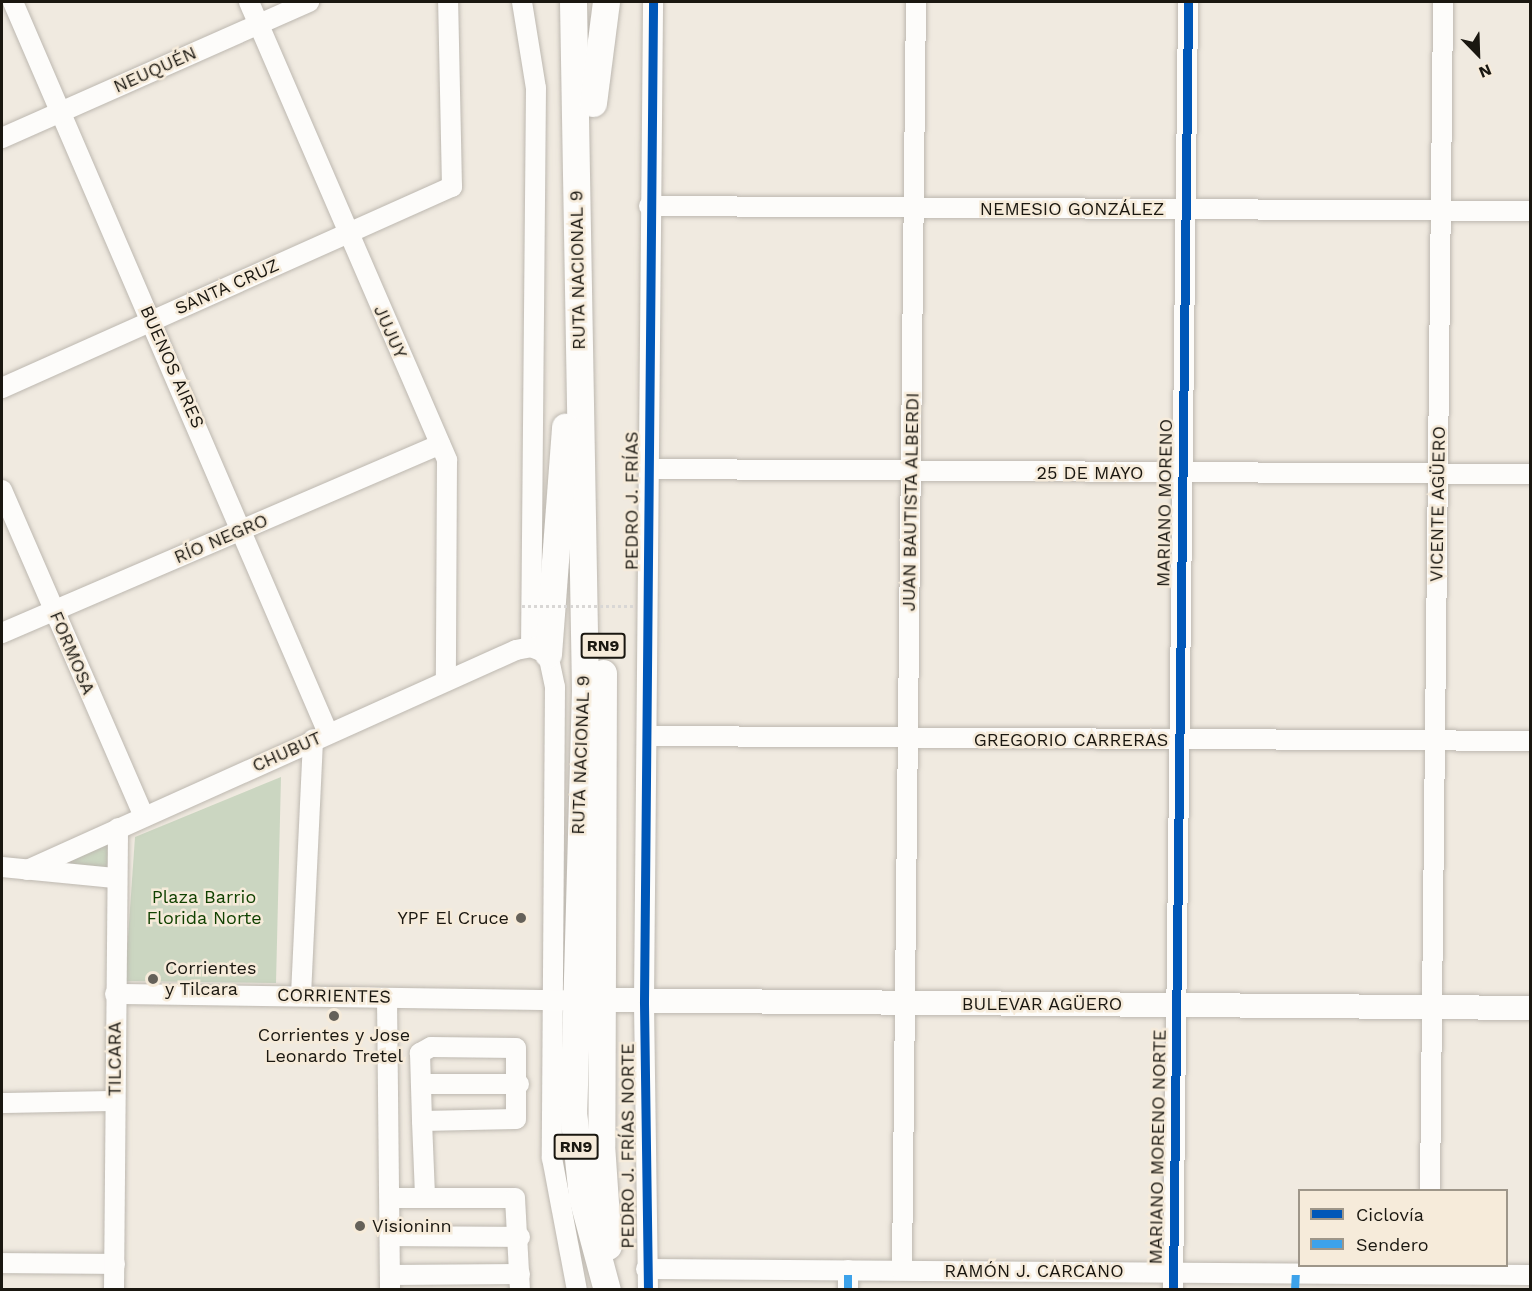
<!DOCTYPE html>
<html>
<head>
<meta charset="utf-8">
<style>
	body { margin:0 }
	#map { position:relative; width:1532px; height:1291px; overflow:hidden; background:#f0eae0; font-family:"Work Sans",sans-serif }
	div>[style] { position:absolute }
	.green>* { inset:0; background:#cbd6c1 }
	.roads { filter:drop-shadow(0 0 2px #bdb8b0) drop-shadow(0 0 2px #bdb8b0) }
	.minor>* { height:20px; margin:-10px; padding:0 10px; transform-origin:10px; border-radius:10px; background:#fdfcfa }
	.major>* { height:24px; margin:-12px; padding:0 12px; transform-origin:12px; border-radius:12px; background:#fdfcfa }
	.highway>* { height:27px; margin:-13.5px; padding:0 13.5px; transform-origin:13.5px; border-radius:13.5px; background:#fdfcfa }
	.path-bridge>* { height:3px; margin-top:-1.5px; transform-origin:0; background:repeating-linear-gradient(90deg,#d9d7d5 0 3px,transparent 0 6px) }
	.quiet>* { height:8px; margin-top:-4px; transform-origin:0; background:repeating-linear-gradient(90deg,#3da2ea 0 15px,transparent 0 23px) }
	.cycleway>* { height:9px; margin:-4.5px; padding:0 4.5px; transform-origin:4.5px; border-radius:4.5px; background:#0057b8 }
	.dots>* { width:16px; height:16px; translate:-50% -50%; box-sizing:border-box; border:3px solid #f6ebda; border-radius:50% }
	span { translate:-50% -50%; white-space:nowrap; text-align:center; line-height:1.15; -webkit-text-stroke:5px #f6ebda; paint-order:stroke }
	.shield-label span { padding:2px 4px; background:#f6ebda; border:2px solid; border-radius:4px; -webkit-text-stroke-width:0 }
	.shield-label { font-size:16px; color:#1a1710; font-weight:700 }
	.street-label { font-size:18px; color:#1a1710 }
	.park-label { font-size:18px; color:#104100 }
	.poi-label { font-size:18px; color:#1a1710 }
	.right { translate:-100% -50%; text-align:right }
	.left { translate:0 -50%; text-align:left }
	.frame { position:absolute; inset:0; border:3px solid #1a1710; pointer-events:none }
	.legend { position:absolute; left:1298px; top:1189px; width:210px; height:78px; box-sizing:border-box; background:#f6ebda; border:2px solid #9e9689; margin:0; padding:8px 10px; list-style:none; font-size:18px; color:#1a1710 }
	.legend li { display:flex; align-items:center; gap:12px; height:30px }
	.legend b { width:30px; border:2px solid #9e9689 }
	.north { position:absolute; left:1448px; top:24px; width:60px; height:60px; -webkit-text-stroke:4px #f6ebda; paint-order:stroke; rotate:157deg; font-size:16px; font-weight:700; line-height:24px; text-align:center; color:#1a1710 }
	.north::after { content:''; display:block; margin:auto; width:21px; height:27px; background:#1a1710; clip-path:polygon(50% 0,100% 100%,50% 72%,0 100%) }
</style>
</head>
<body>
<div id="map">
	<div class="green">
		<i style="clip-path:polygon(281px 777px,276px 983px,125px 981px,135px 837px)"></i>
		<i style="clip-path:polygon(116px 832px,112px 875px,35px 869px)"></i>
	</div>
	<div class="roads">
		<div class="minor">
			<i style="left:13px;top:2px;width:796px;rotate:66.69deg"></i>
			<i style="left:249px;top:2px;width:499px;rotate:66.6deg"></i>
			<i style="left:447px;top:460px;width:219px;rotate:90.3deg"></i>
			<i style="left:522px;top:2px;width:87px;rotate:80.8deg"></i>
			<i style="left:536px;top:88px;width:559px;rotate:90.51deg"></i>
			<i style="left:2px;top:138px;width:336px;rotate:-23.9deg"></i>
			<i style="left:649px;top:206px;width:881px;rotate:0.33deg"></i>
			<i style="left:2px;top:388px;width:493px;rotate:-24.1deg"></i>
			<i style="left:452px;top:187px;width:185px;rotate:-91.2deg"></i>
			<i style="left:649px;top:469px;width:881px;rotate:0.33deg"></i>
			<i style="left:2px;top:490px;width:354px;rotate:66.5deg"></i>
			<i style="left:2px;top:633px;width:477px;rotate:-23.3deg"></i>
			<i style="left:648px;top:736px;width:882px;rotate:0.32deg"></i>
			<i style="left:2px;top:867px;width:113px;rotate:5.6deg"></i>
			<i style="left:27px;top:870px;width:536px;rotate:-24.22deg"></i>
			<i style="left:516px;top:650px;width:15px;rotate:-11deg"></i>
			<i style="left:531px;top:647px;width:18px;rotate:22deg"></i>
			<i style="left:548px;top:654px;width:34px;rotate:78deg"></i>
			<i style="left:555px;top:687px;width:471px;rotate:90.4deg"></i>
			<i style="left:552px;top:1158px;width:134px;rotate:79.3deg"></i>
			<i style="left:115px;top:994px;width:451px;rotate:0.8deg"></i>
			<i style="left:301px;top:995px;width:256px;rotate:-87.3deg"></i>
			<i style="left:387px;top:998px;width:292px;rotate:89.4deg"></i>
			<i style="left:421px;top:1084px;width:98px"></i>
			<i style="left:2px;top:1103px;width:113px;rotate:-1deg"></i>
			<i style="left:422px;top:1121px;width:94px;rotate:-1.2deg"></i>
			<i style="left:516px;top:1119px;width:71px;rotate:-90deg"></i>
			<i style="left:516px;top:1048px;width:85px;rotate:-179.3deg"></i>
			<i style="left:431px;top:1047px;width:13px;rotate:151deg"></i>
			<i style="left:420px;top:1053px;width:68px;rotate:88.3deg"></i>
			<i style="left:422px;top:1121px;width:76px;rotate:87.7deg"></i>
			<i style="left:1430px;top:1190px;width:1188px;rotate:-89.37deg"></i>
			<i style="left:390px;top:1198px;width:125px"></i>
			<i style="left:515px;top:1198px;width:92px;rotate:86.9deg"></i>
			<i style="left:390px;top:1236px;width:130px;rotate:0.4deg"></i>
			<i style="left:2px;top:1263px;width:113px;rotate:0.5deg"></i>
			<i style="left:646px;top:1269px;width:884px;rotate:0.39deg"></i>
			<i style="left:902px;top:1270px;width:1268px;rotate:-89.37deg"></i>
			<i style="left:390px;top:1275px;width:130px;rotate:-0.4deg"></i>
			<i style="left:114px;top:1290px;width:462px;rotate:-89.5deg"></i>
			<i style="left:648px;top:1290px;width:289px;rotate:-90.8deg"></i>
			<i style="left:644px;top:1001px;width:999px;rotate:-89.48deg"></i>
			<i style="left:848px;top:1290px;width:20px;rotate:-90deg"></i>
			<i style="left:1173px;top:1290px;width:1288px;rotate:-89.33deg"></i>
		</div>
		<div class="major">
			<i style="left:582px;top:1000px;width:948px;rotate:0.48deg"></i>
		</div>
		<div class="highway">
			<i style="left:573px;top:2px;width:689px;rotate:89deg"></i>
			<i style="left:585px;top:691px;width:420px;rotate:91.6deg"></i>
			<i style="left:573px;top:1111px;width:86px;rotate:84deg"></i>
			<i style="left:582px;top:1197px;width:96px;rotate:75deg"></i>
			<i style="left:593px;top:103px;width:102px;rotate:-82.7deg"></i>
			<i style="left:548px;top:654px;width:228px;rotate:-85.7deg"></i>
			<i style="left:603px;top:673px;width:471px;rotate:90.2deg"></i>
			<i style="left:601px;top:1144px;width:102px;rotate:86.1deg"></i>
		</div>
	</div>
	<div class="path-bridge">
		<i style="left:522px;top:606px;width:112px"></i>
	</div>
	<div class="quiet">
		<i style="left:848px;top:1290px;width:20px;rotate:-90deg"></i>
		<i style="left:1295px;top:1290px;width:17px;rotate:-87deg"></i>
	</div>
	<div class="cycleway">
		<i style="left:648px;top:1290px;width:289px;rotate:-90.8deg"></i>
		<i style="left:644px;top:1001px;width:999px;rotate:-89.48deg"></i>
		<i style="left:1173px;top:1290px;width:1288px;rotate:-89.33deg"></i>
	</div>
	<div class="dots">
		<i style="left:521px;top:918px;background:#656159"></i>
		<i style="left:153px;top:979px;background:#656159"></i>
		<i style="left:334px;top:1016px;background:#656159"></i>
		<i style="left:360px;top:1226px;background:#656159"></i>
	</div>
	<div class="shield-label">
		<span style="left:603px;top:646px">RN9</span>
		<span style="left:576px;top:1147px">RN9</span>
	</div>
	<div class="street-label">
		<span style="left:155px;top:70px;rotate:-24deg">NEUQUÉN</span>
		<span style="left:1072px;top:209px">NEMESIO GONZÁLEZ</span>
		<span style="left:578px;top:270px;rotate:-91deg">RUTA NACIONAL 9</span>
		<span style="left:227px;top:287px;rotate:-24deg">SANTA CRUZ</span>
		<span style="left:390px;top:332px;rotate:66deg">JUJUY</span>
		<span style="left:172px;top:367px;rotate:66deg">BUENOS AIRES</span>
		<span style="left:1090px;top:473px">25 DE MAYO</span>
		<span style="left:632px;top:501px;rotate:-90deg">PEDRO J. FRÍAS</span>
		<span style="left:911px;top:502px;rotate:-89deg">JUAN BAUTISTA ALBERDI</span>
		<span style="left:1165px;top:503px;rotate:-89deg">MARIANO MORENO</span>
		<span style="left:1438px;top:504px;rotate:-89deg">VICENTE AGÜERO</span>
		<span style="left:221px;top:539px;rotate:-23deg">RÍO NEGRO</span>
		<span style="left:72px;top:653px;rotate:67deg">FORMOSA</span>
		<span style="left:1071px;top:740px">GREGORIO CARRERAS</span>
		<span style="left:287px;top:752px;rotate:-24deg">CHUBUT</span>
		<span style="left:581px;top:755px;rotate:-88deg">RUTA NACIONAL 9</span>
		<span style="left:334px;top:996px;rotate:1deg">CORRIENTES</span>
		<span style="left:1042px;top:1004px">BULEVAR AGÜERO</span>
		<span style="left:115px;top:1059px;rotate:-90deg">TILCARA</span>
		<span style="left:628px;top:1146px;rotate:-90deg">PEDRO J. FRÍAS NORTE</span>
		<span style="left:1158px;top:1147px;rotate:-89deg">MARIANO MORENO NORTE</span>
		<span style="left:1034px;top:1271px">RAMÓN J. CARCANO</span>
	</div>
	<div class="park-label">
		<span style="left:204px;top:908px">Plaza Barrio<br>Florida Norte</span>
	</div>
	<div class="poi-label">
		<span class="right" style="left:509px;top:918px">YPF El Cruce</span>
		<span class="left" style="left:165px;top:979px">Corrientes<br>y Tilcara</span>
		<span style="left:334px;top:1046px">Corrientes y Jose<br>Leonardo Tretel</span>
		<span class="left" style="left:372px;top:1226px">Visioninn</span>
	</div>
	<div class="frame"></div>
	<ul class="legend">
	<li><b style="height:8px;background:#0057b8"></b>Ciclovía</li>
	<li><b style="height:8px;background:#3da2ea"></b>Sendero</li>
	</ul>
	<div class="north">N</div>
</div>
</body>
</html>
